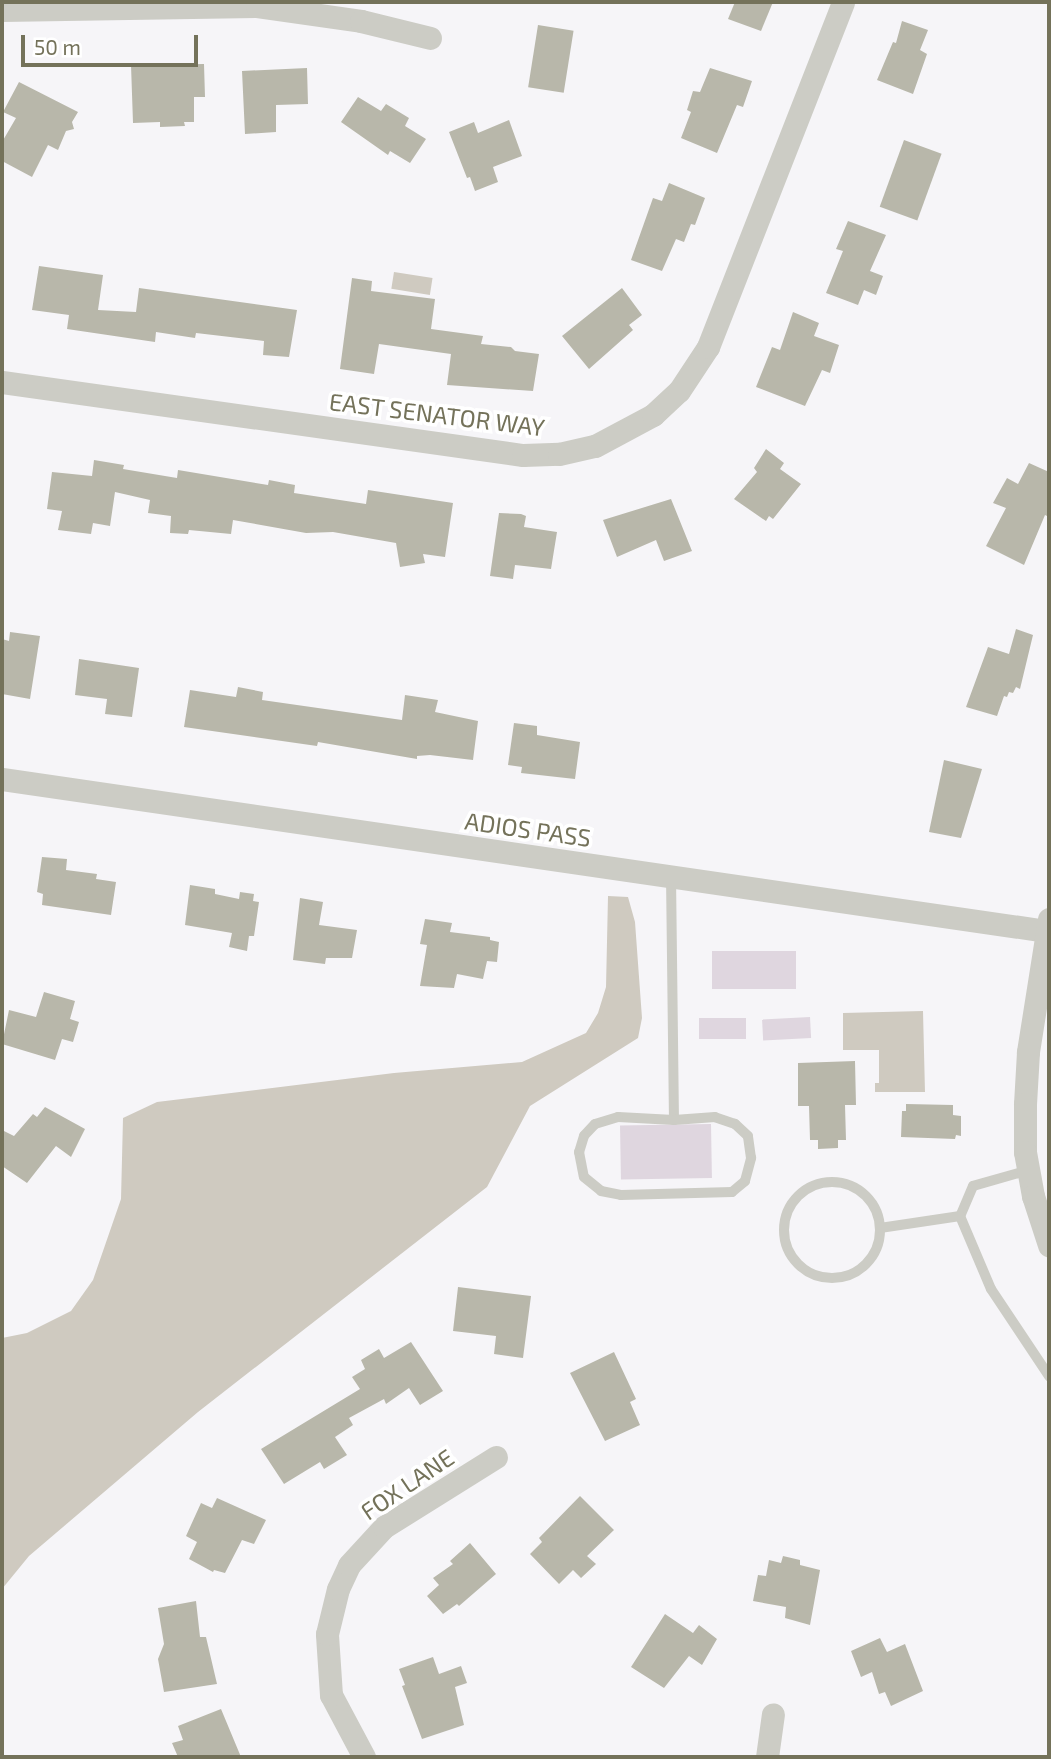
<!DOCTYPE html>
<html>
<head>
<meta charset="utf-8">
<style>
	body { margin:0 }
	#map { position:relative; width:1051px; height:1759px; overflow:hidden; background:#f6f5f8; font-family:"Exo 2",sans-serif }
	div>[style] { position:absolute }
	.green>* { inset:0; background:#dfd6df; transform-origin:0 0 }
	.water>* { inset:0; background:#cfcac0; transform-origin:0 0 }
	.building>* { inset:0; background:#b8b7aa; transform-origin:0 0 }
	.service>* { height:10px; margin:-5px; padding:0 5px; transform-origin:5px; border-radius:5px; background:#ccccc5 }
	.service>.ring { margin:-5px; padding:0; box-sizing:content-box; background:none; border:10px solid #ccccc5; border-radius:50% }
	.minor>* { height:23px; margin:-11.5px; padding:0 11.5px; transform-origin:11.5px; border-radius:11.5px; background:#ccccc5 }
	span { translate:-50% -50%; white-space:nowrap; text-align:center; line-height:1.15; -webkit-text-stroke:7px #fff; paint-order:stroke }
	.street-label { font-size:24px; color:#74725a }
	.frame { position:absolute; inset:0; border:4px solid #74725a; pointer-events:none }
	.scale { position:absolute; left:21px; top:35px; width:177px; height:32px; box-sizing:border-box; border:4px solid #74725a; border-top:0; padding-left:9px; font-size:21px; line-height:24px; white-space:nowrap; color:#74725a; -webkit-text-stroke:5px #fff; paint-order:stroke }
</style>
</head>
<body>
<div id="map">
	<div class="green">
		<i style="left:796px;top:951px;width:38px;height:84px;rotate:90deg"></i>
		<i style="left:810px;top:1017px;width:21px;height:48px;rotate:87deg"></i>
		<i style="left:746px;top:1018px;width:21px;height:47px;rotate:90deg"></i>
		<i style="left:711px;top:1124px;width:54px;height:91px;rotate:89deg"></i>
	</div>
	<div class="water">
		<i style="left:394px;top:272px;width:39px;height:17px;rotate:9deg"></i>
		<i style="clip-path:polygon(608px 896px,628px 897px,635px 922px,642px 1018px,638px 1038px,530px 1106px,487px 1187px,198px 1412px,29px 1556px,2px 1589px,2px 1338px,27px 1333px,71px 1311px,93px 1280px,121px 1199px,123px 1118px,157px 1102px,394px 1073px,522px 1062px,586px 1033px,598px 1013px,606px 987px)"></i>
		<i style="clip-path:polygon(923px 1011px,925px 1092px,875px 1092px,875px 1083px,879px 1083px,879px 1050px,843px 1050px,843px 1013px)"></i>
	</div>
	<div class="building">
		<i style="clip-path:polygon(735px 2px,773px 2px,761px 31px,728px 19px)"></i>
		<i style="clip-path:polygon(902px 21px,928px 30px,920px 50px,927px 54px,913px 94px,877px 80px,893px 42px,896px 43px)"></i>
		<i style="left:538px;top:25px;width:36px;height:63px;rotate:9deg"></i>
		<i style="clip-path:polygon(204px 64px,205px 97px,194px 97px,194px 122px,184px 122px,185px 126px,160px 127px,160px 122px,133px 123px,131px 65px)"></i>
		<i style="clip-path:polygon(307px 68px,308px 104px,276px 105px,276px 132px,245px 134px,242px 71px)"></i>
		<i style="clip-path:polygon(710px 68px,752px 81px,743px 107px,737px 105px,717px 153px,681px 138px,691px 112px,687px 110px,693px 91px,700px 92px)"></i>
		<i style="clip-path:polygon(19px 82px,78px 112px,72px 122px,74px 129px,66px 131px,58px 150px,48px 145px,32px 177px,2px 161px,2px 142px,16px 118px,3px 112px)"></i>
		<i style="clip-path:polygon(358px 97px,381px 111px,386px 104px,409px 118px,405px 126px,426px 139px,410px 163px,390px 151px,388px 155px,341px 122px)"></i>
		<i style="clip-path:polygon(509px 120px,522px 156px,493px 167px,498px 182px,475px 191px,470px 177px,467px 178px,449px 132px,474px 122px,478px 133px)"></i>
		<i style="left:904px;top:140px;width:40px;height:71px;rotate:20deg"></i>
		<i style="clip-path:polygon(669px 183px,705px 198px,695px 225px,691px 224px,684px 242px,676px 239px,662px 271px,631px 260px,653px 198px,662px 201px)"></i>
		<i style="clip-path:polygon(848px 221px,886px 235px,870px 271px,883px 276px,876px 295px,864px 290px,858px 305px,826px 293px,843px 251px,836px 249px)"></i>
		<i style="clip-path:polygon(39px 266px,103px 275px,98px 310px,136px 312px,139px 288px,297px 310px,289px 357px,263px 355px,264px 341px,196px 333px,195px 338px,156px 332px,155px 342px,67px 329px,69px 315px,32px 310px)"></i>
		<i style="clip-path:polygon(352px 278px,372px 281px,371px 291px,435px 299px,431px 329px,483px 336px,481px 344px,511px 347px,515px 351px,539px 354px,533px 391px,447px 385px,451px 354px,379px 344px,374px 374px,340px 369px)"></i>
		<i style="clip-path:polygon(622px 288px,642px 315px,629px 325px,633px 330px,589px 369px,562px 336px)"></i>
		<i style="clip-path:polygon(793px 312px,819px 323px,814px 336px,839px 345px,830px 373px,822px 370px,805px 406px,756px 387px,772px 347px,780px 350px)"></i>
		<i style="clip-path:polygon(766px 449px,784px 463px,780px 469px,801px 484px,773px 519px,769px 516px,766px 521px,734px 499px,757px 472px,754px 468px)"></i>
		<i style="clip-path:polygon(94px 460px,124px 465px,123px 469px,177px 478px,178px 470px,268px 485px,269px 480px,295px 485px,294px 493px,366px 504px,368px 490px,453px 503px,445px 557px,423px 554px,425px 563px,400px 567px,396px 543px,333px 532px,306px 533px,233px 520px,231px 534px,189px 530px,188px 534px,170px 533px,171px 516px,148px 513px,150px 500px,115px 492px,110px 526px,93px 523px,91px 534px,58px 530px,62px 511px,47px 509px,52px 472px,92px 476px)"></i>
		<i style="clip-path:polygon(1029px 463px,1049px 472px,1049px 517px,1045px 515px,1024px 565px,986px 546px,1006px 508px,993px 503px,1007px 478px,1018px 484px)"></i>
		<i style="clip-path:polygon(671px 499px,692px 551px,664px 561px,656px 540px,617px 557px,603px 520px)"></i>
		<i style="clip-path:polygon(499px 513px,521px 514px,526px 516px,524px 527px,557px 532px,551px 569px,515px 565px,513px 579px,490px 576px)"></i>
		<i style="clip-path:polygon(1016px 629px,1033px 635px,1020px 689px,1016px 687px,1013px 693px,1009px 692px,1007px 697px,1004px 696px,997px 716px,966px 707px,988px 647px,1009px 654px)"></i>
		<i style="clip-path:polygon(10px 632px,40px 636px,30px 699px,2px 694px,2px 639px,9px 641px)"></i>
		<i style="clip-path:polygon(79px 659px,139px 668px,132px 717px,105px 714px,107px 699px,75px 695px)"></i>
		<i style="clip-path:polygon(238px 687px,263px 692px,262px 700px,402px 720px,405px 695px,438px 700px,435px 712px,478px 721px,473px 760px,430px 755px,417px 756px,417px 759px,318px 742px,317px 746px,184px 727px,190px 690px,236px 697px)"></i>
		<i style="clip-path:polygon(514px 723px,537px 726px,537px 735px,580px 742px,575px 779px,521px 773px,522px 767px,508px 765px)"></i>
		<i style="clip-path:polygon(944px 760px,982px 769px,961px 838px,929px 832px)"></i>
		<i style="clip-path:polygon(42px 857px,67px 859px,66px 870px,97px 874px,96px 879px,116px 882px,111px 915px,42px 905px,43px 894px,37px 892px)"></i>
		<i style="clip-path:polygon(190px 885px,215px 889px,215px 894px,239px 899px,240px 892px,254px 894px,253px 901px,259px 902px,254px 936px,249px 936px,247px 951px,229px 947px,232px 933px,185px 925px)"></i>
		<i style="clip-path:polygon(300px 898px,323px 902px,319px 925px,357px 930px,352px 958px,326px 958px,325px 964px,293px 960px)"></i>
		<i style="clip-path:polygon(425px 919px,452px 923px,450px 932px,490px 937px,490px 940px,499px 942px,497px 962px,487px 961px,483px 979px,457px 974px,454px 988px,420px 986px,427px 945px,420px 944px)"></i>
		<i style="clip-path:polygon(44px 992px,75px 1001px,70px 1019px,79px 1022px,73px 1042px,62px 1039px,55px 1060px,2px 1044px,9px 1010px,36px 1017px)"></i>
		<i style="clip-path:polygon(855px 1061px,856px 1105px,845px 1105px,846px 1140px,838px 1140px,838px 1148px,818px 1149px,818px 1140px,810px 1140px,809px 1106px,798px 1106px,798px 1063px)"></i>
		<i style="clip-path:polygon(906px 1104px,953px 1105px,953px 1115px,961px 1116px,961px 1136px,956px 1135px,955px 1139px,901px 1137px,902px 1111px,906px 1111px)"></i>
		<i style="clip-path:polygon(45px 1107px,85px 1129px,71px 1157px,56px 1146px,27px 1183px,2px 1166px,2px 1130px,14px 1136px,33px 1114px,37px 1117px)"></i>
		<i style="clip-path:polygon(458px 1287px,531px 1296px,523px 1358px,494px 1354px,496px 1336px,453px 1331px)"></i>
		<i style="clip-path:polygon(411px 1342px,443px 1391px,420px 1405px,409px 1388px,386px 1404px,384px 1399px,349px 1418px,353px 1425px,335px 1437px,347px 1455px,324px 1469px,320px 1462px,284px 1484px,261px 1449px,360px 1389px,352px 1377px,365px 1369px,361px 1360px,379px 1349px,384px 1358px)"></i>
		<i style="clip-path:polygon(614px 1352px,636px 1399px,630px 1402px,640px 1425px,605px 1441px,570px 1373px)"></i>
		<i style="clip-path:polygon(580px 1496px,614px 1530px,587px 1556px,596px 1564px,581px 1578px,573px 1570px,559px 1584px,530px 1554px,542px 1542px,539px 1538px)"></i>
		<i style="clip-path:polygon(217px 1498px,266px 1520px,254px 1544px,242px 1540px,225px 1573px,214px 1570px,213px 1572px,189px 1559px,197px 1542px,186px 1536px,201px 1503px,212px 1508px)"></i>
		<i style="clip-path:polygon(470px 1543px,496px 1574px,459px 1606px,457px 1604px,443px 1614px,427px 1596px,439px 1585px,433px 1578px,453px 1564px,450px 1561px)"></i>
		<i style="clip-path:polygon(783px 1556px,800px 1560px,800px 1565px,820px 1570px,810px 1625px,785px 1618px,786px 1607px,753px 1601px,758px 1575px,766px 1576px,769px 1560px,781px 1563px)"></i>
		<i style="clip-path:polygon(196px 1601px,200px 1637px,206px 1637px,217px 1684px,164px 1692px,158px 1659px,164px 1644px,158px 1608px)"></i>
		<i style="clip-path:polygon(665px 1614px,693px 1633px,699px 1625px,717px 1639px,702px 1665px,689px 1656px,664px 1688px,631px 1667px)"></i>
		<i style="clip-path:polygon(880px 1638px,887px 1652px,905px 1644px,923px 1691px,891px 1706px,885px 1692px,879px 1694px,872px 1672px,861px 1677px,851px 1651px)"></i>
		<i style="clip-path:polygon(433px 1657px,439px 1674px,461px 1666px,467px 1683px,455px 1687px,464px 1725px,422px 1739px,402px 1686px,405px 1685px,399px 1669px)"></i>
		<i style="clip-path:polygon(221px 1709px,241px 1757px,178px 1757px,172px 1743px,183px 1740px,178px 1726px)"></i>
	</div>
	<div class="service">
		<i style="left:671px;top:876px;width:244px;rotate:89.3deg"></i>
		<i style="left:674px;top:1120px;width:56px;rotate:-176.9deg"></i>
		<i style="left:618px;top:1117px;width:24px;rotate:163deg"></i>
		<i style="left:595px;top:1124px;width:16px;rotate:133deg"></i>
		<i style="left:584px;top:1136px;width:17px;rotate:107deg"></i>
		<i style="left:579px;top:1152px;width:25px;rotate:79deg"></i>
		<i style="left:584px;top:1177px;width:22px;rotate:39deg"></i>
		<i style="left:601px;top:1191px;width:20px;rotate:11deg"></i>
		<i style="left:621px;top:1195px;width:111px;rotate:-1.5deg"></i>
		<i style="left:732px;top:1192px;width:17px;rotate:-40deg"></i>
		<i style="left:745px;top:1181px;width:24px;rotate:-75deg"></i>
		<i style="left:751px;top:1158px;width:22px;rotate:-98deg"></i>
		<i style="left:748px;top:1136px;width:18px;rotate:-137deg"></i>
		<i style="left:735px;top:1124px;width:21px;rotate:-161deg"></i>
		<i style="left:715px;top:1117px;width:41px;rotate:175.8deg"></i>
		<i style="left:1029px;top:1170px;width:58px;rotate:164.1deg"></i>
		<i style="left:973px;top:1186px;width:33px;rotate:113deg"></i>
		<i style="left:960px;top:1216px;width:79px;rotate:67deg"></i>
		<i style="left:991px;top:1289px;width:105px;rotate:56.3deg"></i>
		<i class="ring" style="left:784px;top:1182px;width:86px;height:86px"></i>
		<i style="left:880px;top:1228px;width:81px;rotate:-8.5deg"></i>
	</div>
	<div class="minor">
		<i style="left:2px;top:10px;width:255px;rotate:-0.9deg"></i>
		<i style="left:257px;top:6px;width:105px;rotate:8.2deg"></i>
		<i style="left:361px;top:21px;width:71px;rotate:13.8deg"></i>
		<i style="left:2px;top:382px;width:526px;rotate:7.98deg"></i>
		<i style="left:523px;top:455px;width:36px;rotate:-2deg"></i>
		<i style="left:559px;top:454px;width:37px;rotate:-13deg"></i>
		<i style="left:595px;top:446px;width:66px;rotate:-28.1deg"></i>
		<i style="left:653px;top:415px;width:35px;rotate:-43deg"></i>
		<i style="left:679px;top:391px;width:53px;rotate:-56.6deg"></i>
		<i style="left:708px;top:347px;width:370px;rotate:-68.6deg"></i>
		<i style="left:2px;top:779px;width:1056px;rotate:8.28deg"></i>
		<i style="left:1049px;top:919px;width:135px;rotate:99deg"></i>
		<i style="left:1028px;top:1052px;width:52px;rotate:93.3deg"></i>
		<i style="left:1025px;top:1104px;width:48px;rotate:90deg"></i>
		<i style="left:1025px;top:1152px;width:45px;rotate:79.7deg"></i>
		<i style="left:1033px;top:1196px;width:52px;rotate:71.9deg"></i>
		<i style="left:364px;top:1757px;width:70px;rotate:-118deg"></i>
		<i style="left:331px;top:1695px;width:61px;rotate:-93.8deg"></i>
		<i style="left:327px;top:1634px;width:46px;rotate:-76.3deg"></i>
		<i style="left:338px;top:1589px;width:26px;rotate:-65deg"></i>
		<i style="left:349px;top:1565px;width:52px;rotate:-47.4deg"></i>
		<i style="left:384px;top:1527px;width:132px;rotate:-32deg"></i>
		<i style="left:767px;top:1757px;width:43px;rotate:-82.1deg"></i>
	</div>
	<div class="street-label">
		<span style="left:437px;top:414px;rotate:7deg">EAST SENATOR WAY</span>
		<span style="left:528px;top:829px;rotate:8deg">ADIOS PASS</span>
		<span style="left:407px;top:1484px;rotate:-34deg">FOX LANE</span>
	</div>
	<div class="frame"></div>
	<div class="scale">50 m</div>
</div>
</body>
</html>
